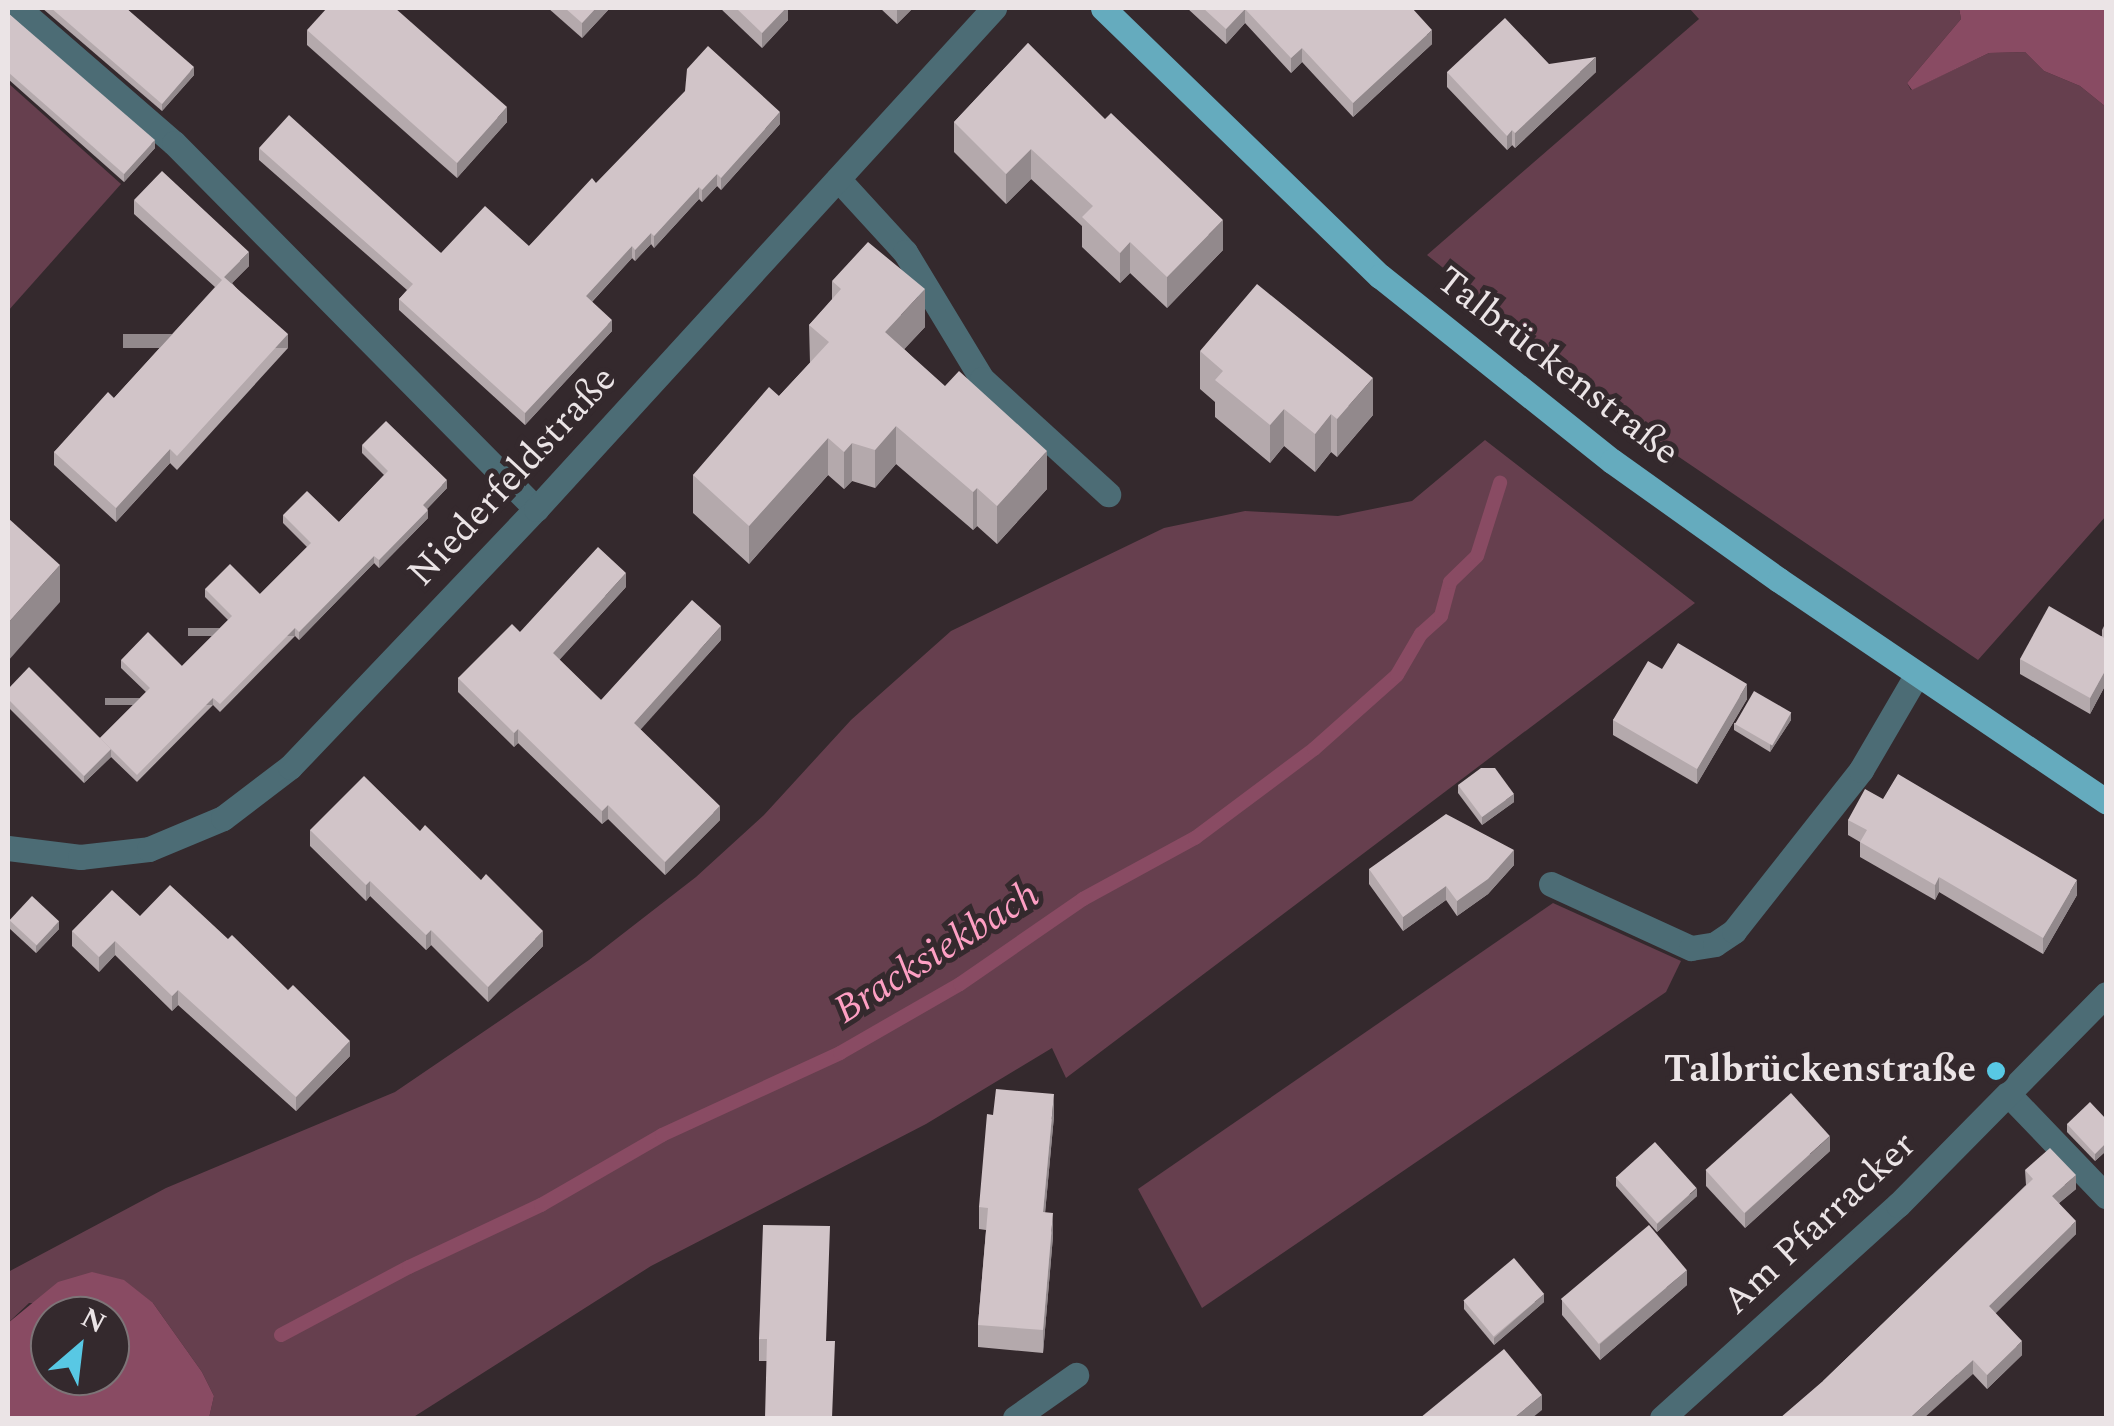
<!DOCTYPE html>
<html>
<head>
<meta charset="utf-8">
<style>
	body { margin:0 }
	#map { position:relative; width:2114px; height:1426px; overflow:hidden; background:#34292d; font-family:Spectral,serif }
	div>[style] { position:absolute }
	.green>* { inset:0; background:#663f4e }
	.water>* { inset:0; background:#894b63 }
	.stream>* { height:14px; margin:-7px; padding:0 7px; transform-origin:7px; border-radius:7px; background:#894b63 }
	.minor>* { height:25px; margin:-12.5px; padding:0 12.5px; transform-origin:12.5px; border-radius:12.5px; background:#4c6c75 }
	.major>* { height:25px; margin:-12.5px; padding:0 12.5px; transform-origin:12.5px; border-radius:12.5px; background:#65abbe }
	.wall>* { inset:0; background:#b4a9ac }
	.shaded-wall>* { inset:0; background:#92898c; transform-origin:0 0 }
	.building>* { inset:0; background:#d1c4c8; transform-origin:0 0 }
	.dots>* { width:28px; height:28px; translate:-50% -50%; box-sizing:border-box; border:5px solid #34292d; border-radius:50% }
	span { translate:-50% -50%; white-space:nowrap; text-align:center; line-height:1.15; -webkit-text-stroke:10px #34292d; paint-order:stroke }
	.street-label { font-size:38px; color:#ebe4e6 }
	.poi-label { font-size:38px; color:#ebe4e6; font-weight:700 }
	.right { translate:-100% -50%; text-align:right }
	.water-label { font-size:40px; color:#fd9fc3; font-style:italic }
	.frame { position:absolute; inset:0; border:10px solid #ebe4e6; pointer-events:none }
	.north { position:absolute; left:30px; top:1296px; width:100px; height:100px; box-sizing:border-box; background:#34292d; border:2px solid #7d7477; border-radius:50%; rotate:28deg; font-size:28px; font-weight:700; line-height:40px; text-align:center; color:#ebe4e6 }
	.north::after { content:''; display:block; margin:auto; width:35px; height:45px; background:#58c8e4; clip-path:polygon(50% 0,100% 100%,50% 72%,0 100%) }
</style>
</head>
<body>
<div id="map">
	<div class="green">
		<i style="clip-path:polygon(1689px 8px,1959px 8px,1961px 19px,1907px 83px,1911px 90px,1989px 53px,2025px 52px,2044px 71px,2080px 86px,2106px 107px,2106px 516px,1978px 660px,1679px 457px,1427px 255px,1699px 19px)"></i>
		<i style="clip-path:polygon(8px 83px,121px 184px,8px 311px)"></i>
		<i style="clip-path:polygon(1485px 440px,1695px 603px,1066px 1078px,1052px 1048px,926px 1124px,651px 1266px,412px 1418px,209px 1418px,214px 1396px,202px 1372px,153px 1303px,29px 1303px,8px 1323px,8px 1272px,166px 1188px,395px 1092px,589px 960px,696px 877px,764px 815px,851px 720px,951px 631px,1164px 528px,1245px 511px,1338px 516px,1412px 501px)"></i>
		<i style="clip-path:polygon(1553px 903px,1681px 961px,1666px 992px,1202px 1308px,1138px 1189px)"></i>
	</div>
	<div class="water">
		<i style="clip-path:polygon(1959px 8px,2106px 8px,2106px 107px,2080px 86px,2044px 71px,2025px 52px,1989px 53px,1912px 90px,1907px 83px,1961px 19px)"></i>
		<i style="clip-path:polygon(evenodd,92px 1272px,124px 1280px,153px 1303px,202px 1372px,214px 1396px,209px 1418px,8px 1418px,8px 1323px,58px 1282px,92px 1272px,50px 1316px,110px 1316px,110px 1376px,50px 1376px,50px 1316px)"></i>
	</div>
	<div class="stream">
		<i style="left:281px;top:1335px;width:145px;rotate:-28deg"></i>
		<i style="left:409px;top:1267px;width:146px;rotate:-25.2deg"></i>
		<i style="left:541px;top:1205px;width:140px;rotate:-30deg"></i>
		<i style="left:662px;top:1135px;width:196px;rotate:-24.7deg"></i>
		<i style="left:840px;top:1053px;width:138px;rotate:-29.9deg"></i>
		<i style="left:960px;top:984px;width:150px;rotate:-34.6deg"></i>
		<i style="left:1083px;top:899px;width:128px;rotate:-28.6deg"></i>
		<i style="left:1195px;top:838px;width:149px;rotate:-36.8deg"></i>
		<i style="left:1314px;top:749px;width:111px;rotate:-41.7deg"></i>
		<i style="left:1397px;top:675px;width:48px;rotate:-59.7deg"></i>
		<i style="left:1421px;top:634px;width:27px;rotate:-42deg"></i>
		<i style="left:1441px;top:616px;width:35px;rotate:-75deg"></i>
		<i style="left:1450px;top:582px;width:37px;rotate:-44deg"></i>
		<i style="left:1477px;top:556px;width:77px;rotate:-72.5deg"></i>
	</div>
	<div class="minor">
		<i style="left:18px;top:8px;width:206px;rotate:40.9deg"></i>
		<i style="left:174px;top:143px;width:515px;rotate:45.31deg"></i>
		<i style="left:838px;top:179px;width:99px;rotate:47.5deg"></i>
		<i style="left:905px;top:252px;width:149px;rotate:58.8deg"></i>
		<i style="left:982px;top:379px;width:171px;rotate:42.4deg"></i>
		<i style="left:8px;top:848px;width:73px;rotate:7.1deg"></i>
		<i style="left:80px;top:857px;width:69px;rotate:-6.6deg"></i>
		<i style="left:149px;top:849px;width:80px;rotate:-22.7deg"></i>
		<i style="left:223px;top:818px;width:84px;rotate:-37.3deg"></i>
		<i style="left:290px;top:767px;width:356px;rotate:-46.4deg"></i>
		<i style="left:536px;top:509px;width:679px;rotate:-47.57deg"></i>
		<i style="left:1551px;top:884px;width:154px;rotate:24.6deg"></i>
		<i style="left:1691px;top:948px;width:24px;rotate:-9deg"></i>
		<i style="left:1715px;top:944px;width:23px;rotate:-34deg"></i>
		<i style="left:1734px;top:931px;width:205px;rotate:-51.7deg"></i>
		<i style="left:1861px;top:770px;width:111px;rotate:-59.7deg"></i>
		<i style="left:2010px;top:1096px;width:139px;rotate:46.2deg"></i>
		<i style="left:1015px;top:1418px;width:75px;rotate:-35.2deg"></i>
		<i style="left:1662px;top:1418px;width:318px;rotate:-42.1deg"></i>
		<i style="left:1898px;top:1205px;width:296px;rotate:-45.4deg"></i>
	</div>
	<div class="major">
		<i style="left:1103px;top:8px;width:385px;rotate:44.1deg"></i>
		<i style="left:1380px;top:276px;width:297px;rotate:38.6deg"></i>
		<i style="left:1612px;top:461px;width:205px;rotate:35.5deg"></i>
		<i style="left:1779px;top:580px;width:395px;rotate:34.1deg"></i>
	</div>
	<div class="wall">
		<i style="clip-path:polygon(42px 8px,126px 8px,194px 75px,162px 111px)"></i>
		<i style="clip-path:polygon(548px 8px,610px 8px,582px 38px)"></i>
		<i style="clip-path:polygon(720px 8px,788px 8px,788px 20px,762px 48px)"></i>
		<i style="clip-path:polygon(880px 8px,913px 8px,897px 24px)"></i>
		<i style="clip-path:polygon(1187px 8px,1412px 8px,1432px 44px,1353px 117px,1302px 62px,1291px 73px,1245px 23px,1226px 44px)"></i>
		<i style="clip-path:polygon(8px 13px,155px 148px,124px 182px,8px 79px)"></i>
		<i style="clip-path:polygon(307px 30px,507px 122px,457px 178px,307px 45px)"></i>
		<i style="clip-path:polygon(1028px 43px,1223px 250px,1167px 308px,1130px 273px,1120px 283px,1082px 247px,1082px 226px,1031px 179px,1006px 204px,954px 152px,954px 122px)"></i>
		<i style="clip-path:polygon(1447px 72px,1596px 72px,1515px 148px,1512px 145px,1507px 150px,1447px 87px)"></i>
		<i style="clip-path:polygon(780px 124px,721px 190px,717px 186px,702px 202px,699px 199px,654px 248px,651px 244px,635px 261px,632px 258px,592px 302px,612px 331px,525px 425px,399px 310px,399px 299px,407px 290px,259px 160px,259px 148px,441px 253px,529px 246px,596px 183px)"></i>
		<i style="clip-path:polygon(134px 200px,249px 266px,232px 283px,288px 348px,177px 470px,170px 463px,116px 522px,54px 465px,54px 452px,114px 398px,215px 287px,134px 214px)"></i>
		<i style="clip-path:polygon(832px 281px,925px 327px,904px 349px,1047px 489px,997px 544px,977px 526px,973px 530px,896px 464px,875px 488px,852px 481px,844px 489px,828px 475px,749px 564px,693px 513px,693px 475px,779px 396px,810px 363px,809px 325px,832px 300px)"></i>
		<i style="clip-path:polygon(1200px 351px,1373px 415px,1337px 457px,1331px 452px,1315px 472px,1284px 446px,1270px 463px,1215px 417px,1215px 402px,1200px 389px)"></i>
		<i style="clip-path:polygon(362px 445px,447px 488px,427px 509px,428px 518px,379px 568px,374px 563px,299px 640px,295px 636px,220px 712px,213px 705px,137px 782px,111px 757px,84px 783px,8px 707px,8px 689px,100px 738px,146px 692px,121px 668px,121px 660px,182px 666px,228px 620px,205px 597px,205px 589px,260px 594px,307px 547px,283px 523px,283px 515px,339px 522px,384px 475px,362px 453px)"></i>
		<i style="clip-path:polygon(626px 587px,559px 660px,601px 700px,721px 640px,640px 729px,720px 820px,665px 875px,608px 819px,602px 824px,518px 743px,514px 747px,458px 692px,458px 678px,520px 632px)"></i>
		<i style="clip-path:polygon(2106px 622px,2106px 684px,2090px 714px,2020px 674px,2020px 659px,2102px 636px,2102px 630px)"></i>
		<i style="clip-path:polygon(1662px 669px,1747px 699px,1697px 784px,1613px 735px,1613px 720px)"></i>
		<i style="clip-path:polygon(1791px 720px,1770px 752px,1734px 730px,1734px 723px)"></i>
		<i style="clip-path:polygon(1458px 785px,1514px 802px,1482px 825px,1458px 793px)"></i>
		<i style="clip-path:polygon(1883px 799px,2077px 895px,2043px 954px,1939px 892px,1935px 900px,1860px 857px,1860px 842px,1848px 835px,1848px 820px)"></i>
		<i style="clip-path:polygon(310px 830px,420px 831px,543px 946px,488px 1002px,431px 945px,426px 950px,370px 896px,366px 901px,310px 846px)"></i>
		<i style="clip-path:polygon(1514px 865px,1488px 894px,1457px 916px,1446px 900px,1403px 931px,1369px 884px,1369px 869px)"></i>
		<i style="clip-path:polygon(140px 916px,350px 1056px,296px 1111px,178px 1005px,172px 1011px,115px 955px,99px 972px,72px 946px,72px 931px)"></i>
		<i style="clip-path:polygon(9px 920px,59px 929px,36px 953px,9px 928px)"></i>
		<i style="clip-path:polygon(1054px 1116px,1045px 1213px,1053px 1236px,1043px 1353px,978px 1347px,978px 1325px,986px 1230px,979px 1229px,979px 1207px)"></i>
		<i style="clip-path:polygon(2106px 1119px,2106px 1151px,2095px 1161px,2067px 1132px,2067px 1124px)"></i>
		<i style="clip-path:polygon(1830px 1151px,1745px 1228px,1706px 1186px,1706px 1170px)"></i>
		<i style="clip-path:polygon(2025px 1170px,2076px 1189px,2059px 1203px,2076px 1234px,1995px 1313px,2022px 1355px,1987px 1389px,1973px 1374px,1823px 1381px,2026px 1185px)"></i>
		<i style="clip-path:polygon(1616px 1178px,1697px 1196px,1657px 1232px,1616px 1186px)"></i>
		<i style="clip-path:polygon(830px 1226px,767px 1361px,759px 1361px,759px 1339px)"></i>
		<i style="clip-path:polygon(1687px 1285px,1600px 1360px,1562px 1315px,1562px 1300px)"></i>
		<i style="clip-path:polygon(1464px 1301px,1544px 1302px,1494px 1345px,1464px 1309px)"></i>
	</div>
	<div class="shaded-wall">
		<i style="clip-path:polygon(596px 8px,610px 8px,582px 38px,582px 23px)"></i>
		<i style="clip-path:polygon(786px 8px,788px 8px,788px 20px,762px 48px,762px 33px)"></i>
		<i style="clip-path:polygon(899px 8px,913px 8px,897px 24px,897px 9px)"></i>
		<i style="clip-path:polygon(1245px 9px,1245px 23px,1226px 44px,1226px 29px)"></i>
		<i style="clip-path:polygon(1432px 30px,1432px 44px,1353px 117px,1353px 103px)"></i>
		<i style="clip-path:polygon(1302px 48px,1302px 62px,1291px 73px,1291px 58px)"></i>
		<i style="clip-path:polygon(1596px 57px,1596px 72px,1515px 148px,1515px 133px)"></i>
		<i style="clip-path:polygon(194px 67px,194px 75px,162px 111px,162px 104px)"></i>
		<i style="clip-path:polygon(507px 107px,507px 122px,457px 178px,457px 163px)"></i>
		<i style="clip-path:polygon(780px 112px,780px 124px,721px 190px,721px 178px)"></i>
		<i style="clip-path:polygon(1512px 130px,1512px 145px,1507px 150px,1507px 136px)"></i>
		<i style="clip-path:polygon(155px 140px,155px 148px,124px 182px,124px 174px)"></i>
		<i style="clip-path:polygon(1031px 149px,1031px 179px,1006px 204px,1006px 174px)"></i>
		<i style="clip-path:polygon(717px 174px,717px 186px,702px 202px,702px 190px)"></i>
		<i style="clip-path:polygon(699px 187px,699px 199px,654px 248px,654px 236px)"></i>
		<i style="clip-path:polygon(1223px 220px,1223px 250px,1167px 308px,1167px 277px)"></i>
		<i style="clip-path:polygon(651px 233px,651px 244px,635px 261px,635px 250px)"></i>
		<i style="clip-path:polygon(1130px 242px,1130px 273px,1120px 283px,1120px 253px)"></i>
		<i style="clip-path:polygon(632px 246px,632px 258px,586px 308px,586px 296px)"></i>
		<i style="clip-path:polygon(249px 252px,249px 266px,224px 291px,224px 277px)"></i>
		<i style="clip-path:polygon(925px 289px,925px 327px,885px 370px,885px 332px)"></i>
		<i style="clip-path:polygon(612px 320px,612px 331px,525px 425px,525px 413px)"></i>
		<i style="left:288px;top:334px;width:14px;height:165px;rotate:90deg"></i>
		<i style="clip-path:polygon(1373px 378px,1373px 415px,1337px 457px,1337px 419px)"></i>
		<i style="clip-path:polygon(1284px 409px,1284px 446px,1270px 463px,1270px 425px)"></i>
		<i style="clip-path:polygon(1331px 414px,1331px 452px,1315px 472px,1315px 434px)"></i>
		<i style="clip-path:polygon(896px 426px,896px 464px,875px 488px,875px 450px)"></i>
		<i style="clip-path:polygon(828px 438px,828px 475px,749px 564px,749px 526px)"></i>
		<i style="clip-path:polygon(852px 443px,852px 481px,844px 489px,844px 452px)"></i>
		<i style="clip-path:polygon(170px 449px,170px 463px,116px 522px,116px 508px)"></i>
		<i style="clip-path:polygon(1047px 451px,1047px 489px,997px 544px,997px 506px)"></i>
		<i style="clip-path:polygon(447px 480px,447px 488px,423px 513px,423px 505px)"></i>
		<i style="clip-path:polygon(977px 488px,977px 526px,973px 530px,973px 492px)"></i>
		<i style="clip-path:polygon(428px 510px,428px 518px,379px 568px,379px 560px)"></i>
		<i style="clip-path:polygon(374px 556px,374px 563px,299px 640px,299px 632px)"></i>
		<i style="clip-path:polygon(60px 565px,60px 602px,8px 661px,8px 623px)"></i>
		<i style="clip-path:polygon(626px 573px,626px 587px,553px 667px,553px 653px)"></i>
		<i style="clip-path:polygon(721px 626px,721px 640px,634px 737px,634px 723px)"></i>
		<i style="left:295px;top:628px;width:8px;height:107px;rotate:90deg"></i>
		<i style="clip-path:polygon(2106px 669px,2106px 684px,2090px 714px,2090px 698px)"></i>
		<i style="clip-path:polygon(1747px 684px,1747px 699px,1697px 784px,1697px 769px)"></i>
		<i style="left:213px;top:698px;width:7px;height:108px;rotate:90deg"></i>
		<i style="clip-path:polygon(1791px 712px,1791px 720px,1770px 752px,1770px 744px)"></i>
		<i style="clip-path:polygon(518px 729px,518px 743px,514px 747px,514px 733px)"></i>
		<i style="clip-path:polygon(111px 749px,111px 757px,84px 783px,84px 776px)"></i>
		<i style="clip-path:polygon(1514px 794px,1514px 802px,1482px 825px,1482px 817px)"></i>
		<i style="clip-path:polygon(608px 805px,608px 819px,602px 824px,602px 811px)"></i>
		<i style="clip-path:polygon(720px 806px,720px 820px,665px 875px,665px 862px)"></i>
		<i style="clip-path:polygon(1514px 850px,1514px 865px,1488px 894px,1457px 916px,1457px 901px)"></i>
		<i style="clip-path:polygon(1939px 877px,1939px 892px,1935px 900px,1935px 885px)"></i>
		<i style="clip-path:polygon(2077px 880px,2077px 895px,2043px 954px,2043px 938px)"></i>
		<i style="clip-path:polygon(370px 881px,370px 896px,366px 901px,366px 885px)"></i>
		<i style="clip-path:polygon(1446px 886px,1446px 900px,1403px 931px,1403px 917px)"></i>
		<i style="clip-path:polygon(59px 921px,59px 929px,36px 953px,36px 946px)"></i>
		<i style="clip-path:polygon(431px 930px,431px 945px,426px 950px,426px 935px)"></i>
		<i style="clip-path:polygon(543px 931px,543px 946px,488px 1002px,488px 987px)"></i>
		<i style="clip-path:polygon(115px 941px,115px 955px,99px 972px,99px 957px)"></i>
		<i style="clip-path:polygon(178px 990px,178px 1005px,172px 1011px,172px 996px)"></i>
		<i style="clip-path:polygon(350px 1041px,350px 1056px,296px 1111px,296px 1097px)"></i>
		<i style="clip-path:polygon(1054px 1094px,1054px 1116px,1043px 1235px,1043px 1212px)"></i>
		<i style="clip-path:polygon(1830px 1136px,1830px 1151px,1745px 1228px,1745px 1213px)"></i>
		<i style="clip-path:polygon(2106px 1143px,2106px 1151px,2095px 1161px,2095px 1154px)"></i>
		<i style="clip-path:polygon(2076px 1175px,2076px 1189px,2052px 1209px,2052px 1196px)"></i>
		<i style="clip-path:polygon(1697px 1188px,1697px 1196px,1657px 1232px,1657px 1224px)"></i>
		<i style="clip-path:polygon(1053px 1213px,1053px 1236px,1043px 1353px,1043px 1330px)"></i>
		<i style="clip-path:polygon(2076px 1221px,2076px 1234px,1989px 1320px,1989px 1306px)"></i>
		<i style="clip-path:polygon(1687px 1270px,1687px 1285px,1600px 1360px,1600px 1344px)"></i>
		<i style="clip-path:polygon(1544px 1294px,1544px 1302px,1494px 1345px,1494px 1338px)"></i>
		<i style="clip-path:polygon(2022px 1341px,2022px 1355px,1987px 1389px,1987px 1375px)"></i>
		<i style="clip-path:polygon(1973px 1360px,1973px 1374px,1924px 1418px,1910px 1418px)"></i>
		<i style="clip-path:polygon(1542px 1395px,1542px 1410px,1532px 1418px,1514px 1418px)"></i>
	</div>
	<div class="building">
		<i style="clip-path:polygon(51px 8px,126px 8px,194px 67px,162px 104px)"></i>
		<i style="clip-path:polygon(327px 8px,395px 8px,507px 107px,457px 163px,307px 30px)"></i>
		<i style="clip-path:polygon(565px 8px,596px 8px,582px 23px)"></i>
		<i style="clip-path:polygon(736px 8px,786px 8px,762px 33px)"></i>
		<i style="clip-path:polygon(1203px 8px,1412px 8px,1432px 30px,1353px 103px,1302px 48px,1291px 58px,1245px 9px,1226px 29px)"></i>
		<i style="clip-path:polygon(8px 13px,155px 140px,124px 174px,8px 72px)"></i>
		<i style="clip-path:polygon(1505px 18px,1549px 64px,1596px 57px,1515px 133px,1512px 130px,1507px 136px,1447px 72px)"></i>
		<i style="clip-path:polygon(1028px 43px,1105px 119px,1111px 113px,1223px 220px,1167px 277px,1130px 242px,1120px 253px,1082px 217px,1093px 206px,1031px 149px,1006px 174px,954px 122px)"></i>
		<i style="clip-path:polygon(708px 46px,780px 112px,721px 178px,717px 174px,702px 190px,699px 187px,654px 236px,651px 233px,635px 250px,632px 246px,586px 296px,612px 320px,525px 413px,399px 299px,413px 284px,259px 148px,289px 115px,441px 253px,485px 206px,529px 246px,592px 178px,596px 183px,685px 91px,687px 69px)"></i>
		<i style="clip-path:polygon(162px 171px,249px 252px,224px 277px,288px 334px,177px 456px,170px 449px,116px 508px,54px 452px,108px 392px,114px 398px,222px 280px,134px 200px)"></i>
		<i style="clip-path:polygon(868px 242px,925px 289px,885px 332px,945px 386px,959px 371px,1047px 451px,997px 506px,977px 488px,973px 492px,896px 426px,875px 450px,852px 443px,844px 452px,828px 438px,749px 526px,693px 475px,769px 387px,779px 396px,829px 342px,809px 325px,841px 289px,832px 281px)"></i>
		<i style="clip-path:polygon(1257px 284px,1373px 378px,1337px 419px,1331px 414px,1315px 434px,1284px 409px,1270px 425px,1215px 380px,1223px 371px,1200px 351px)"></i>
		<i style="clip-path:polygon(386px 421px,447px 480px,423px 505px,428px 510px,379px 560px,374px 556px,299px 632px,295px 628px,220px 704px,213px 698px,137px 775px,100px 738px,150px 688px,121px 660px,148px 632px,182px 666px,232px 616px,205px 589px,230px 564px,260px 594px,311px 543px,283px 515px,307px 491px,339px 522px,388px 471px,362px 445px)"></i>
		<i style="clip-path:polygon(8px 518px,60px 565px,8px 623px)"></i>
		<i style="clip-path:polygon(598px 547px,626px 573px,553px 653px,601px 700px,692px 600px,721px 626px,634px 723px,720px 806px,665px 862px,608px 805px,602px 811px,518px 729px,514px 733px,458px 678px,512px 624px,520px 632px)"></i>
		<i style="clip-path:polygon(2049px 606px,2106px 639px,2106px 669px,2090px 698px,2020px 659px)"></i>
		<i style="clip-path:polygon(1678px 643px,1747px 684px,1697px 769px,1613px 720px,1648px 661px,1662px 669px)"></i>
		<i style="clip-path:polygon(29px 667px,111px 749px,84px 776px,8px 699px,8px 689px)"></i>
		<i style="left:1754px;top:691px;width:43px;height:38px;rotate:30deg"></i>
		<i style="clip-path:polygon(1481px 768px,1495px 768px,1514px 794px,1482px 817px,1458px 785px)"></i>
		<i style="clip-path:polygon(1898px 774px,2077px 880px,2043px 938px,1939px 877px,1935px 885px,1860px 842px,1867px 830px,1848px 820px,1865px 789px,1883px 799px)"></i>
		<i style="clip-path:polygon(364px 776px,420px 831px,425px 825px,481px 880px,486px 874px,543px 931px,488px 987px,431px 930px,426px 935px,370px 881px,366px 885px,310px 830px)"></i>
		<i style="clip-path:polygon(1446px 814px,1514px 850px,1488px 879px,1457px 901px,1446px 886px,1403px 917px,1369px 869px)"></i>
		<i style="clip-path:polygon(170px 885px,228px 939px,232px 935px,288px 990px,293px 985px,350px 1041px,296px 1097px,178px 990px,172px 996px,115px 941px,99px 957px,72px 931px,112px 890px,140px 916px)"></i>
		<i style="left:32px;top:896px;width:37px;height:33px;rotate:43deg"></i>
		<i style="clip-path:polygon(996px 1089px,1054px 1094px,1043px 1212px,1053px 1213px,1043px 1330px,978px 1325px,988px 1208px,979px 1207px,987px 1114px,993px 1115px)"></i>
		<i style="left:1791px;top:1093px;width:58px;height:115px;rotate:48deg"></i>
		<i style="clip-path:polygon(2090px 1102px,2106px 1119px,2106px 1143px,2095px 1154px,2067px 1124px)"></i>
		<i style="left:1655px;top:1142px;width:62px;height:53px;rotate:48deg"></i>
		<i style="clip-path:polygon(2050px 1148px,2076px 1175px,2052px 1196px,2076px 1221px,1989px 1306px,2022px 1341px,1987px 1375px,1973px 1360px,1910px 1418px,1780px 1418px,1823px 1381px,2033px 1179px,2025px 1170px)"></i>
		<i style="clip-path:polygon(763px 1225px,830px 1226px,826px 1341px,835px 1341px,832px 1418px,765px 1418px,767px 1339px,759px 1339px)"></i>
		<i style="left:1649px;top:1225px;width:59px;height:115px;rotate:50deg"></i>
		<i style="left:1514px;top:1258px;width:47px;height:66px;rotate:50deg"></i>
		<i style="clip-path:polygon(1504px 1349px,1542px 1395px,1514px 1418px,1420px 1418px)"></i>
	</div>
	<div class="dots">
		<i style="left:1996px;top:1071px;background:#58c8e4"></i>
	</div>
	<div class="street-label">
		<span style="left:1557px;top:367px;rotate:38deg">Talbrückenstraße</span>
		<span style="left:513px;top:477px;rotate:-47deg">Niederfeldstraße</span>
		<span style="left:1820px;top:1224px;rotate:-43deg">Am Pfarracker</span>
	</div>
	<div class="poi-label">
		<span class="right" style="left:1976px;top:1071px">Talbrückenstraße</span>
	</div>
	<div class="water-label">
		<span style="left:937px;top:953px;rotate:-32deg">Bracksiekbach</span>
	</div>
	<div class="frame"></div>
	<div class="north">N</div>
</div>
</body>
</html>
